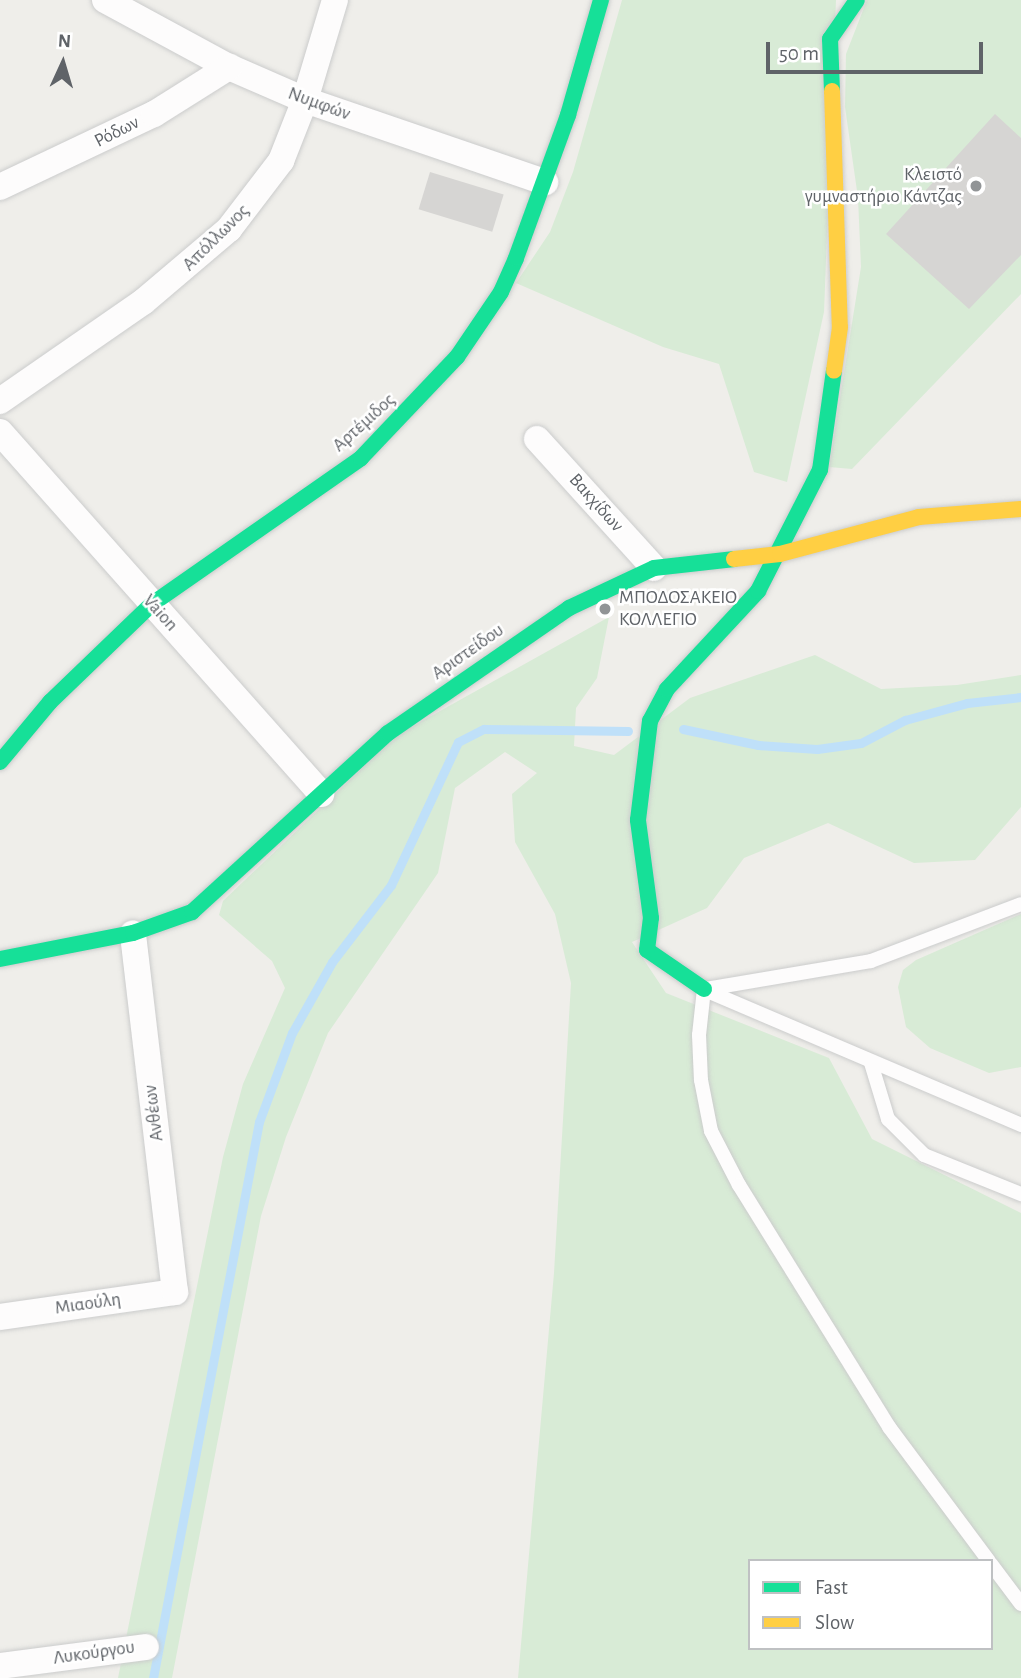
<!DOCTYPE html>
<html>
<head>
<meta charset="utf-8">
<style>
	body { margin:0 }
	#map { position:relative; width:1021px; height:1678px; overflow:hidden; background:#efeeea; font-family:"Alegreya Sans",sans-serif }
	div>[style] { position:absolute }
	.green>* { inset:0; background:#d8ebd6 }
	.stream>* { height:9px; margin:-4.5px; padding:0 4.5px; transform-origin:4.5px; border-radius:4.5px; background:#bfe0f9 }
	.building>* { inset:0; background:#d6d5d3; transform-origin:0 0 }
	.roads { filter:drop-shadow(0 0 2px #cbcccc) drop-shadow(0 0 2px #cbcccc) }
	.lane>* { height:14px; margin:-7px; padding:0 7px; transform-origin:7px; border-radius:7px; background:#fdfcfc }
	.street>* { height:26px; margin:-13px; padding:0 13px; transform-origin:13px; border-radius:13px; background:#fdfcfc }
	.fast>* { height:16px; margin:-8px; padding:0 8px; transform-origin:8px; border-radius:8px; background:#16e098 }
	.slow>* { height:16px; margin:-8px; padding:0 8px; transform-origin:8px; border-radius:8px; background:#ffcf43 }
	.dots>* { width:19px; height:19px; translate:-50% -50%; box-sizing:border-box; border:4px solid #fff; border-radius:50% }
	span { translate:-50% -50%; white-space:nowrap; text-align:center; line-height:1.15; -webkit-text-stroke:5px #fff; paint-order:stroke }
	.street-label { font-size:19px; color:#5f6368 }
	.poi-label { font-size:19px; color:#5f6368 }
	.right { translate:-100% -50%; text-align:right }
	.left { translate:0 -50%; text-align:left }
	.legend { position:absolute; left:748px; top:1559px; width:245px; height:91px; box-sizing:border-box; background:#fff; border:2px solid #bfc1c3; margin:0; padding:9px 12px; list-style:none; font-size:21px; color:#5f6368 }
	.legend li { display:flex; align-items:center; gap:14px; height:35px }
	.legend b { width:35px; border:2px solid #bfc1c3 }
	.north { position:absolute; left:28px; top:28px; width:70px; height:70px; -webkit-text-stroke:5px #fff; paint-order:stroke; rotate:4deg; font-size:19px; font-weight:700; line-height:28px; text-align:center; color:#5f6368 }
	.north::after { content:''; display:block; margin:auto; width:24px; height:32px; background:#5f6368; clip-path:polygon(50% 0,100% 100%,50% 72%,0 100%) }
	.scale { position:absolute; left:766px; top:42px; width:217px; height:32px; box-sizing:border-box; border:4px solid #5f6368; border-top:0; padding-left:9px; font-size:21px; line-height:24px; white-space:nowrap; color:#5f6368; -webkit-text-stroke:5px #fff; paint-order:stroke }
</style>
</head>
<body>
<div id="map">
	<div class="green">
		<i style="clip-path:polygon(622px 0,836px 0,824px 312px,787px 482px,754px 472px,719px 364px,663px 347px,516px 283px,550px 232px,573px 172px)"></i>
		<i style="clip-path:polygon(867px 0,1021px 0,1021px 294px,852px 469px,829px 467px,861px 267px,858px 198px,845px 107px,846px 54px)"></i>
		<i style="clip-path:polygon(evenodd,609px 617px,597px 678px,576px 708px,574px 746px,614px 755px,690px 698px,815px 655px,881px 689px,957px 685px,1021px 675px,1021px 807px,975px 860px,914px 863px,828px 823px,744px 858px,707px 908px,632px 942px,666px 993px,829px 1058px,872px 1139px,1021px 1213px,1021px 1678px,518px 1678px,554px 1273px,571px 983px,555px 914px,515px 842px,512px 794px,537px 773px,505px 752px,455px 788px,438px 873px,328px 1033px,286px 1137px,261px 1216px,172px 1678px,118px 1678px,223px 1157px,243px 1084px,285px 988px,272px 961px,219px 915px,223px 901px,397px 735px,609px 617px,750px 1561px,991px 1561px,991px 1648px,750px 1648px,750px 1561px)"></i>
		<i style="clip-path:polygon(1021px 914px,1021px 1067px,989px 1073px,930px 1048px,906px 1027px,898px 987px,903px 970px,916px 960px)"></i>
	</div>
	<div class="stream">
		<i style="left:683px;top:729px;width:77px;rotate:12deg"></i>
		<i style="left:758px;top:745px;width:59px;rotate:3.9deg"></i>
		<i style="left:817px;top:749px;width:44px;rotate:-7.8deg"></i>
		<i style="left:861px;top:743px;width:50px;rotate:-27.6deg"></i>
		<i style="left:905px;top:720px;width:64px;rotate:-15.3deg"></i>
		<i style="left:967px;top:703px;width:54px;rotate:-6.3deg"></i>
		<i style="left:153px;top:1678px;width:566px;rotate:-79.21deg"></i>
		<i style="left:259px;top:1122px;width:95px;rotate:-69.7deg"></i>
		<i style="left:292px;top:1033px;width:81px;rotate:-60.6deg"></i>
		<i style="left:332px;top:962px;width:97px;rotate:-52.5deg"></i>
		<i style="left:391px;top:885px;width:158px;rotate:-64.9deg"></i>
		<i style="left:458px;top:742px;width:29px;rotate:-27deg"></i>
		<i style="left:484px;top:729px;width:144px;rotate:0.8deg"></i>
	</div>
	<div class="building">
		<i style="clip-path:polygon(995px 114px,1021px 138px,1021px 255px,969px 309px,886px 234px)"></i>
		<i style="left:430px;top:172px;width:77px;height:39px;rotate:17deg"></i>
	</div>
	<div class="roads">
		<div class="lane">
			<i style="left:704px;top:989px;width:46px;rotate:96.2deg"></i>
			<i style="left:699px;top:1035px;width:45px;rotate:87.5deg"></i>
			<i style="left:701px;top:1080px;width:52px;rotate:78.9deg"></i>
			<i style="left:711px;top:1131px;width:61px;rotate:62.6deg"></i>
			<i style="left:739px;top:1185px;width:285px;rotate:58.2deg"></i>
			<i style="left:889px;top:1427px;width:167px;rotate:53.3deg"></i>
			<i style="left:706px;top:989px;width:167px;rotate:-9.6deg"></i>
			<i style="left:871px;top:961px;width:160px;rotate:-20.8deg"></i>
			<i style="left:705px;top:990px;width:344px;rotate:23.1deg"></i>
			<i style="left:871px;top:1063px;width:59px;rotate:73.1deg"></i>
			<i style="left:888px;top:1119px;width:51px;rotate:45deg"></i>
			<i style="left:924px;top:1155px;width:105px;rotate:21.9deg"></i>
			<i style="left:991px;top:1564px;width:50px;rotate:53.1deg"></i>
		</div>
		<div class="street">
			<i style="left:105px;top:0;width:141px;rotate:28.4deg"></i>
			<i style="left:229px;top:67px;width:83px;rotate:23.5deg"></i>
			<i style="left:305px;top:100px;width:254px;rotate:18.9deg"></i>
			<i style="left:0;top:187px;width:170px;rotate:-25.4deg"></i>
			<i style="left:154px;top:114px;width:89px;rotate:-32.1deg"></i>
			<i style="left:0;top:401px;width:174px;rotate:-34.7deg"></i>
			<i style="left:143px;top:302px;width:113px;rotate:-40.3deg"></i>
			<i style="left:229px;top:229px;width:86px;rotate:-52.6deg"></i>
			<i style="left:281px;top:161px;width:66px;rotate:-68.5deg"></i>
			<i style="left:305px;top:100px;width:104px;rotate:-73.3deg"></i>
			<i style="left:0;top:432px;width:484px;rotate:48.4deg"></i>
			<i style="left:537px;top:439px;width:174px;rotate:47.8deg"></i>
			<i style="left:0;top:1317px;width:177px;rotate:-8.1deg"></i>
			<i style="left:175px;top:1292px;width:361px;rotate:-96.7deg"></i>
			<i style="left:0;top:1666px;width:147px;rotate:-7.4deg"></i>
		</div>
		<div class="fast">
			<i style="left:832px;top:91px;width:52px;rotate:-92.2deg"></i>
			<i style="left:830px;top:39px;width:47px;rotate:-55.3deg"></i>
			<i style="left:0;top:762px;width:78px;rotate:-50.2deg"></i>
			<i style="left:50px;top:702px;width:141px;rotate:-43.9deg"></i>
			<i style="left:152px;top:604px;width:255px;rotate:-34.9deg"></i>
			<i style="left:361px;top:458px;width:139px;rotate:-46.5deg"></i>
			<i style="left:457px;top:357px;width:78px;rotate:-55.9deg"></i>
			<i style="left:501px;top:292px;width:37px;rotate:-66deg"></i>
			<i style="left:516px;top:258px;width:152px;rotate:-70deg"></i>
			<i style="left:568px;top:115px;width:120px;rotate:-74deg"></i>
			<i style="left:0;top:959px;width:136px;rotate:-11.1deg"></i>
			<i style="left:133px;top:933px;width:63px;rotate:-19.6deg"></i>
			<i style="left:192px;top:912px;width:265px;rotate:-42.4deg"></i>
			<i style="left:388px;top:733px;width:220px;rotate:-34.6deg"></i>
			<i style="left:569px;top:608px;width:94px;rotate:-25.2deg"></i>
			<i style="left:654px;top:568px;width:81px;rotate:-6.4deg"></i>
			<i style="left:704px;top:989px;width:69px;rotate:-145.6deg"></i>
			<i style="left:647px;top:950px;width:32px;rotate:-83deg"></i>
			<i style="left:651px;top:918px;width:99px;rotate:-97.6deg"></i>
			<i style="left:638px;top:820px;width:100px;rotate:-83.1deg"></i>
			<i style="left:650px;top:721px;width:36px;rotate:-62deg"></i>
			<i style="left:667px;top:689px;width:134px;rotate:-47.1deg"></i>
			<i style="left:758px;top:591px;width:136px;rotate:-62.9deg"></i>
			<i style="left:820px;top:470px;width:100px;rotate:-82deg"></i>
		</div>
		<div class="slow">
			<i style="left:832px;top:91px;width:236px;rotate:88.1deg"></i>
			<i style="left:840px;top:327px;width:44px;rotate:97.8deg"></i>
			<i style="left:734px;top:559px;width:46px;rotate:-6.2deg"></i>
			<i style="left:780px;top:554px;width:144px;rotate:-14.9deg"></i>
			<i style="left:919px;top:517px;width:102px;rotate:-4.5deg"></i>
		</div>
	</div>
	<div class="dots">
		<i style="left:976px;top:186px;background:#919496"></i>
		<i style="left:605px;top:609px;background:#919496"></i>
	</div>
	<div class="street-label">
		<span style="left:319px;top:104px;rotate:20deg">Νυμφών</span>
		<span style="left:117px;top:132px;rotate:-27deg">Ρόδων</span>
		<span style="left:216px;top:238px;rotate:-45deg">Απόλλωνος</span>
		<span style="left:364px;top:423px;rotate:-42deg">Αρτέμιδος</span>
		<span style="left:596px;top:503px;rotate:48deg">Βακχίδων</span>
		<span style="left:160px;top:613px;rotate:48deg">Vaion</span>
		<span style="left:468px;top:652px;rotate:-35deg">Αριστείδου</span>
		<span style="left:154px;top:1113px;rotate:-97deg">Ανθέων</span>
		<span style="left:88px;top:1304px;rotate:-8deg">Μιαούλη</span>
		<span style="left:94px;top:1653px;rotate:-8deg">Λυκούργου</span>
	</div>
	<div class="poi-label">
		<span class="right" style="left:962px;top:186px">Κλειστό<br>γυμναστήριο Κάντζας</span>
		<span class="left" style="left:619px;top:609px">ΜΠΟΔΟΣΑΚΕΙΟ<br>ΚΟΛΛΕΓΙΟ</span>
	</div>
	<ul class="legend">
	<li><b style="height:9px;background:#16e098"></b>Fast</li>
	<li><b style="height:9px;background:#ffcf43"></b>Slow</li>
	</ul>
	<div class="north">N</div>
	<div class="scale">50 m</div>
</div>
</body>
</html>
